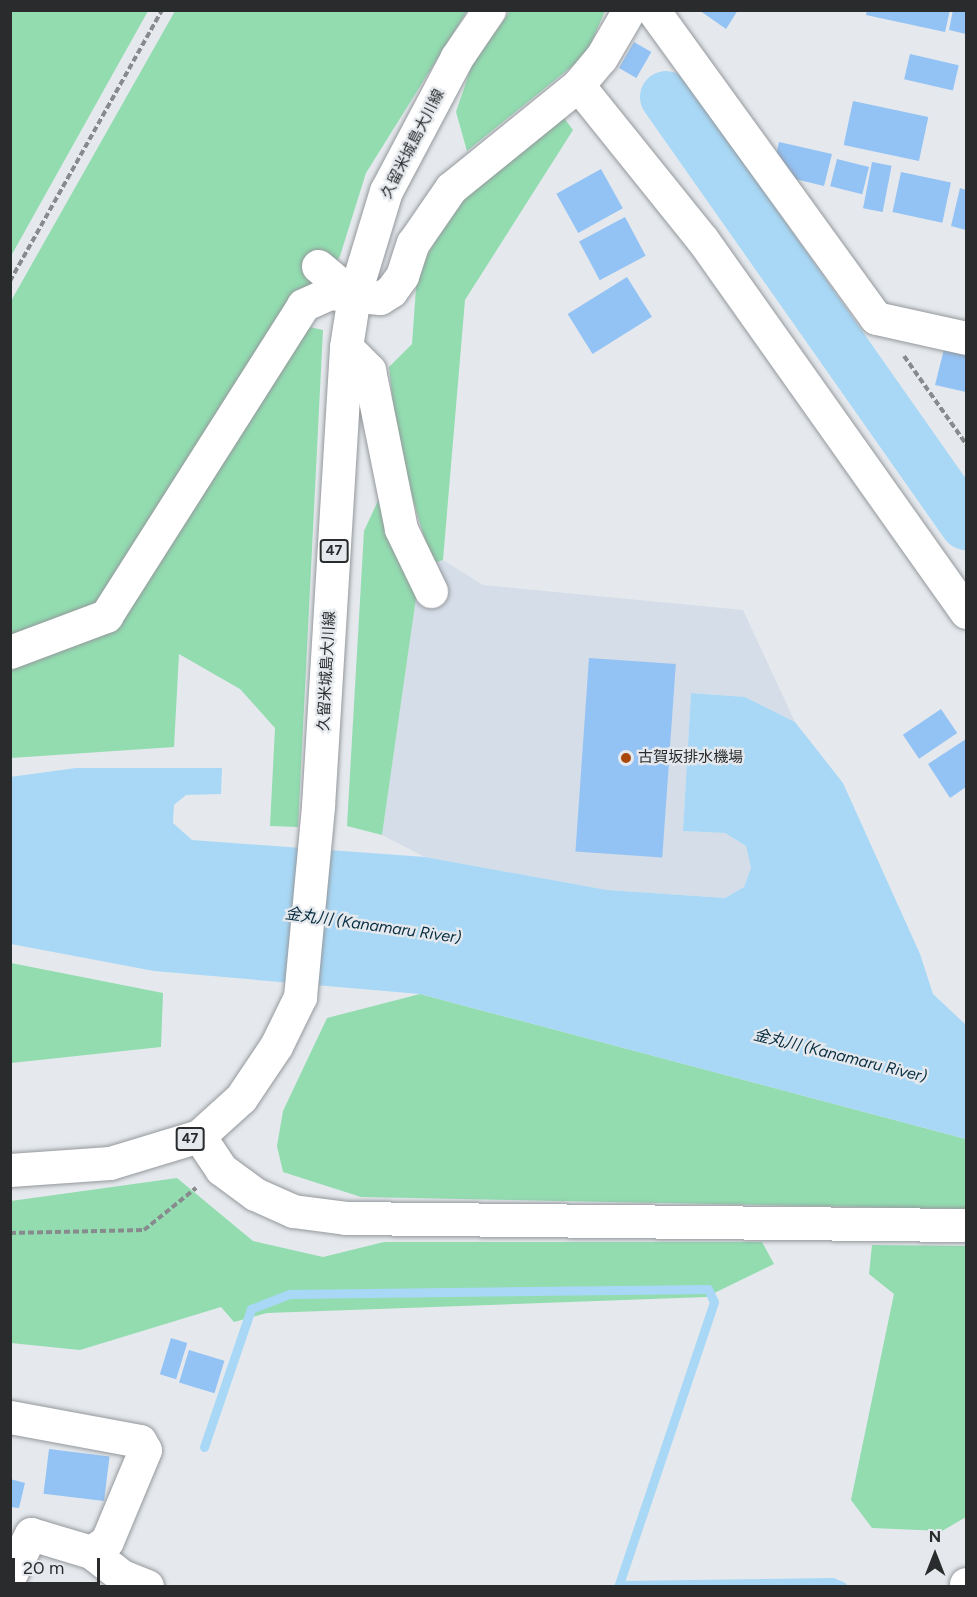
<!DOCTYPE html>
<html>
<head>
<meta charset="utf-8">
<style>
	body { margin:0 }
	#map { position:relative; width:977px; height:1597px; overflow:hidden; background:#e5e9ed; font-family:Figtree,"Noto Sans JP",sans-serif }
	div>[style] { position:absolute }
	.built>* { inset:0; background:#d4dde8 }
	.green>* { inset:0; background:#92dcb0 }
	.water>* { inset:0; background:#a8d8f6 }
	.stream>* { height:9px; margin:-4.5px; padding:0 4.5px; transform-origin:4.5px; border-radius:4.5px; background:#a8d8f6 }
	.river>* { height:52px; margin:-26px; padding:0 26px; transform-origin:26px; border-radius:26px; background:#a8d8f6 }
	.building>* { inset:0; background:#93c2f4; transform-origin:0 0 }
	.path>* { height:4px; margin-top:-2px; transform-origin:0; background:repeating-linear-gradient(90deg,#888b8e 0 6px,transparent 0 9px) }
	.roads { filter:drop-shadow(0 0 2px #94989c) drop-shadow(0 0 2px #94989c) }
	.minor>* { height:33px; margin:-16.5px; padding:0 16.5px; transform-origin:16.5px; border-radius:16.5px; background:#fff }
	.major>* { height:33px; margin:-16.5px; padding:0 16.5px; transform-origin:16.5px; border-radius:16.5px; background:#fff }
	.dots>* { width:16px; height:16px; translate:-50% -50%; box-sizing:border-box; border:3px solid #e5e9ed; border-radius:50% }
	span { translate:-50% -50%; white-space:nowrap; text-align:center; line-height:1.15; -webkit-text-stroke:4.5px #e5e9ed; paint-order:stroke }
	.shield-label span { padding:2px 4px; background:#e5e9ed; border:2px solid; border-radius:4px; -webkit-text-stroke-width:0 }
	.shield-label { font-size:14px; color:#2a2b2d; font-weight:700 }
	.street-label { font-size:15px; color:#2a2b2d }
	.poi-label { font-size:15px; color:#2a2b2d }
	.left { translate:0 -50%; text-align:left }
	.water-label { font-size:16px; color:#062d41; font-style:italic }
	.frame { position:absolute; inset:0; border:12px solid #2a2b2d; pointer-events:none }
	.north { position:absolute; left:905px; top:1525px; width:60px; height:60px; -webkit-text-stroke:4px #e5e9ed; paint-order:stroke; rotate:0deg; font-size:16px; font-weight:700; line-height:24px; text-align:center; color:#2a2b2d }
	.north::after { content:''; display:block; margin:auto; width:21px; height:27px; background:#2a2b2d; clip-path:polygon(50% 0,100% 100%,50% 72%,0 100%) }
	.scale { position:absolute; left:12px; top:1558px; width:88px; height:27px; box-sizing:border-box; border:3px solid #2a2b2d; border-top:0; padding-left:8px; font-size:18px; line-height:21px; white-space:nowrap; color:#2a2b2d; -webkit-text-stroke:4px #e5e9ed; paint-order:stroke }
</style>
</head>
<body>
<div id="map">
	<div class="built">
		<i style="clip-path:polygon(443px 560px,483px 585px,743px 610px,795px 722px,745px 697px,691px 693px,683px 831px,725px 833px,746px 846px,751px 868px,744px 887px,725px 898px,607px 890px,425px 857px,382px 835px,417px 591px,432px 564px)"></i>
	</div>
	<div class="green">
		<i style="clip-path:polygon(11px 10px,148px 11px,11px 256px,10px 11px)"></i>
		<i style="clip-path:polygon(175px 11px,467px 11px,366px 173px,340px 256px,301px 325px,323px 330px,298px 827px,270px 826px,275px 728px,240px 689px,179px 654px,174px 747px,11px 758px,11px 301px)"></i>
		<i style="clip-path:polygon(510px 11px,605px 11px,586px 55px,467px 151px,456px 112px,472px 65px)"></i>
		<i style="clip-path:polygon(561px 114px,573px 130px,465px 300px,443px 560px,432px 564px,398px 449px,389px 367px,412px 344px,417px 274px,458px 200px)"></i>
		<i style="clip-path:polygon(383px 490px,417px 591px,382px 835px,347px 826px,364px 531px)"></i>
		<i style="clip-path:polygon(11px 963px,163px 993px,161px 1047px,11px 1063px)"></i>
		<i style="clip-path:polygon(420px 994px,966px 1139px,966px 1209px,361px 1197px,283px 1172px,277px 1146px,283px 1111px,327px 1018px)"></i>
		<i style="clip-path:polygon(177px 1178px,253px 1241px,323px 1257px,384px 1242px,762px 1242px,774px 1264px,706px 1297px,267px 1313px,234px 1322px,221px 1307px,80px 1350px,11px 1343px,11px 1201px)"></i>
		<i style="clip-path:polygon(872px 1245px,966px 1246px,966px 1517px,942px 1531px,872px 1528px,851px 1500px,894px 1294px,869px 1274px)"></i>
	</div>
	<div class="water">
		<i style="clip-path:polygon(691px 693px,745px 697px,795px 722px,843px 783px,920px 954px,933px 994px,966px 1025px,966px 1139px,420px 994px,154px 971px,11px 944px,10px 777px,76px 768px,222px 768px,221px 794px,186px 795px,174px 805px,173px 823px,192px 840px,425px 857px,607px 890px,725px 898px,744px 887px,751px 868px,746px 846px,725px 833px,683px 831px)"></i>
	</div>
	<div class="stream">
		<i style="left:204px;top:1447px;width:146px;rotate:-71.2deg"></i>
		<i style="left:251px;top:1309px;width:41px;rotate:-21.5deg"></i>
		<i style="left:289px;top:1294px;width:419px;rotate:-0.7deg"></i>
		<i style="left:708px;top:1289px;width:14px;rotate:65deg"></i>
		<i style="left:714px;top:1302px;width:299px;rotate:108.6deg"></i>
		<i style="left:619px;top:1585px;width:213px;rotate:-0.8deg"></i>
		<i style="left:832px;top:1582px;width:11px;rotate:22deg"></i>
	</div>
	<div class="river">
		<i style="left:666px;top:97px;width:522px;rotate:54.91deg"></i>
	</div>
	<div class="building">
		<i style="clip-path:polygon(699px 10px,738px 10px,726px 29px)"></i>
		<i style="clip-path:polygon(867px 10px,950px 10px,945px 32px,866px 15px)"></i>
		<i style="clip-path:polygon(953px 10px,966px 10px,966px 34px,949px 30px)"></i>
		<i style="left:634px;top:42px;width:20px;height:30px;rotate:30deg"></i>
		<i style="left:910px;top:54px;width:50px;height:26px;rotate:13deg"></i>
		<i style="left:853px;top:101px;width:77px;height:45px;rotate:12deg"></i>
		<i style="clip-path:polygon(779px 142px,832px 154px,824px 186px,791px 178px,776px 155px)"></i>
		<i style="left:837px;top:159px;width:33px;height:28px;rotate:14deg"></i>
		<i style="left:872px;top:162px;width:20px;height:47px;rotate:11deg"></i>
		<i style="left:601px;top:169px;width:45px;height:51px;rotate:61deg"></i>
		<i style="left:901px;top:172px;width:51px;height:41px;rotate:12deg"></i>
		<i style="clip-path:polygon(960px 188px,966px 190px,966px 230px,951px 226px)"></i>
		<i style="left:625px;top:217px;width:44px;height:52px;rotate:62deg"></i>
		<i style="left:627px;top:277px;width:47px;height:70px;rotate:58deg"></i>
		<i style="clip-path:polygon(944px 349px,966px 354px,966px 392px,935px 385px)"></i>
		<i style="left:589px;top:658px;width:87px;height:194px;rotate:4deg"></i>
		<i style="left:941px;top:709px;width:29px;height:46px;rotate:56deg"></i>
		<i style="clip-path:polygon(966px 739px,966px 787px,950px 798px,928px 764px)"></i>
		<i style="left:171px;top:1338px;width:17px;height:38px;rotate:17deg"></i>
		<i style="left:189px;top:1350px;width:37px;height:34px;rotate:17deg"></i>
		<i style="left:49px;top:1449px;width:61px;height:45px;rotate:7deg"></i>
		<i style="clip-path:polygon(10px 1479px,25px 1483px,19px 1508px,10px 1507px)"></i>
	</div>
	<div class="path">
		<i style="left:10px;top:281px;width:311px;rotate:-60.7deg"></i>
		<i style="left:904px;top:356px;width:108px;rotate:54.8deg"></i>
		<i style="left:10px;top:1233px;width:134px;rotate:-1.3deg"></i>
		<i style="left:144px;top:1230px;width:67px;rotate:-38.9deg"></i>
	</div>
	<div class="roads">
		<div class="minor">
			<i style="left:653px;top:10px;width:380px;rotate:54.1deg"></i>
			<i style="left:876px;top:318px;width:92px;rotate:12.5deg"></i>
			<i style="left:578px;top:85px;width:198px;rotate:51.2deg"></i>
			<i style="left:702px;top:239px;width:457px;rotate:54.7deg"></i>
			<i style="left:318px;top:266px;width:47px;rotate:39.8deg"></i>
			<i style="left:346px;top:347px;width:33px;rotate:45deg"></i>
			<i style="left:369px;top:370px;width:162px;rotate:78.6deg"></i>
			<i style="left:401px;top:529px;width:69px;rotate:64.2deg"></i>
			<i style="left:10px;top:652px;width:103px;rotate:-20.6deg"></i>
			<i style="left:106px;top:616px;width:368px;rotate:-57.6deg"></i>
			<i style="left:303px;top:305px;width:30px;rotate:-24deg"></i>
			<i style="left:330px;top:293px;width:50px;rotate:5.7deg"></i>
			<i style="left:380px;top:298px;width:13px;rotate:-32deg"></i>
			<i style="left:391px;top:291px;width:19px;rotate:-54deg"></i>
			<i style="left:402px;top:276px;width:35px;rotate:-72deg"></i>
			<i style="left:413px;top:243px;width:67px;rotate:-55.4deg"></i>
			<i style="left:451px;top:188px;width:164px;rotate:-39deg"></i>
			<i style="left:578px;top:85px;width:35px;rotate:-50deg"></i>
			<i style="left:601px;top:58px;width:56px;rotate:-59.7deg"></i>
			<i style="left:199px;top:1136px;width:40px;rotate:56deg"></i>
			<i style="left:221px;top:1169px;width:42px;rotate:36.3deg"></i>
			<i style="left:255px;top:1194px;width:42px;rotate:24.1deg"></i>
			<i style="left:293px;top:1211px;width:53px;rotate:7.5deg"></i>
			<i style="left:346px;top:1218px;width:620px;rotate:0.65deg"></i>
			<i style="left:10px;top:1417px;width:132px;rotate:10.5deg"></i>
			<i style="left:140px;top:1441px;width:10px;rotate:61deg"></i>
			<i style="left:145px;top:1450px;width:99px;rotate:112.7deg"></i>
			<i style="left:107px;top:1541px;width:19px;rotate:145deg"></i>
			<i style="left:91px;top:1552px;width:39px;rotate:38deg"></i>
			<i style="left:122px;top:1576px;width:27px;rotate:22deg"></i>
			<i style="left:10px;top:1575px;width:46px;rotate:-62.9deg"></i>
			<i style="left:31px;top:1534px;width:63px;rotate:16.7deg"></i>
			<i style="left:966px;top:1586px;width:2px;rotate:-90deg"></i>
		</div>
		<div class="major">
			<i style="left:10px;top:1170px;width:100px;rotate:-4deg"></i>
			<i style="left:110px;top:1163px;width:93px;rotate:-16.9deg"></i>
			<i style="left:199px;top:1136px;width:57px;rotate:-42.1deg"></i>
			<i style="left:241px;top:1098px;width:63px;rotate:-56.1deg"></i>
			<i style="left:276px;top:1046px;width:55px;rotate:-63.9deg"></i>
			<i style="left:300px;top:997px;width:192px;rotate:-84.6deg"></i>
			<i style="left:318px;top:806px;width:460px;rotate:-86.5deg"></i>
			<i style="left:346px;top:347px;width:52px;rotate:-81.1deg"></i>
			<i style="left:354px;top:296px;width:110px;rotate:-73.1deg"></i>
			<i style="left:386px;top:191px;width:152px;rotate:-62.1deg"></i>
			<i style="left:457px;top:57px;width:57px;rotate:-55.8deg"></i>
		</div>
	</div>
	<div class="dots">
		<i style="left:626px;top:758px;background:#aa480c"></i>
	</div>
	<div class="shield-label">
		<span style="left:334px;top:551px">47</span>
		<span style="left:190px;top:1139px">47</span>
	</div>
	<div class="street-label">
		<span style="left:413px;top:144px;rotate:-63deg">久留米城島大川線</span>
		<span style="left:327px;top:671px;rotate:-87deg">久留米城島大川線</span>
	</div>
	<div class="poi-label">
		<span class="left" style="left:638px;top:758px">古賀坂排水機場</span>
	</div>
	<div class="water-label">
		<span style="left:373px;top:926px;rotate:8deg">金丸川 (Kanamaru River)</span>
		<span style="left:840px;top:1056px;rotate:14deg">金丸川 (Kanamaru River)</span>
	</div>
	<div class="frame"></div>
	<div class="north">N</div>
	<div class="scale">20 m</div>
</div>
</body>
</html>
